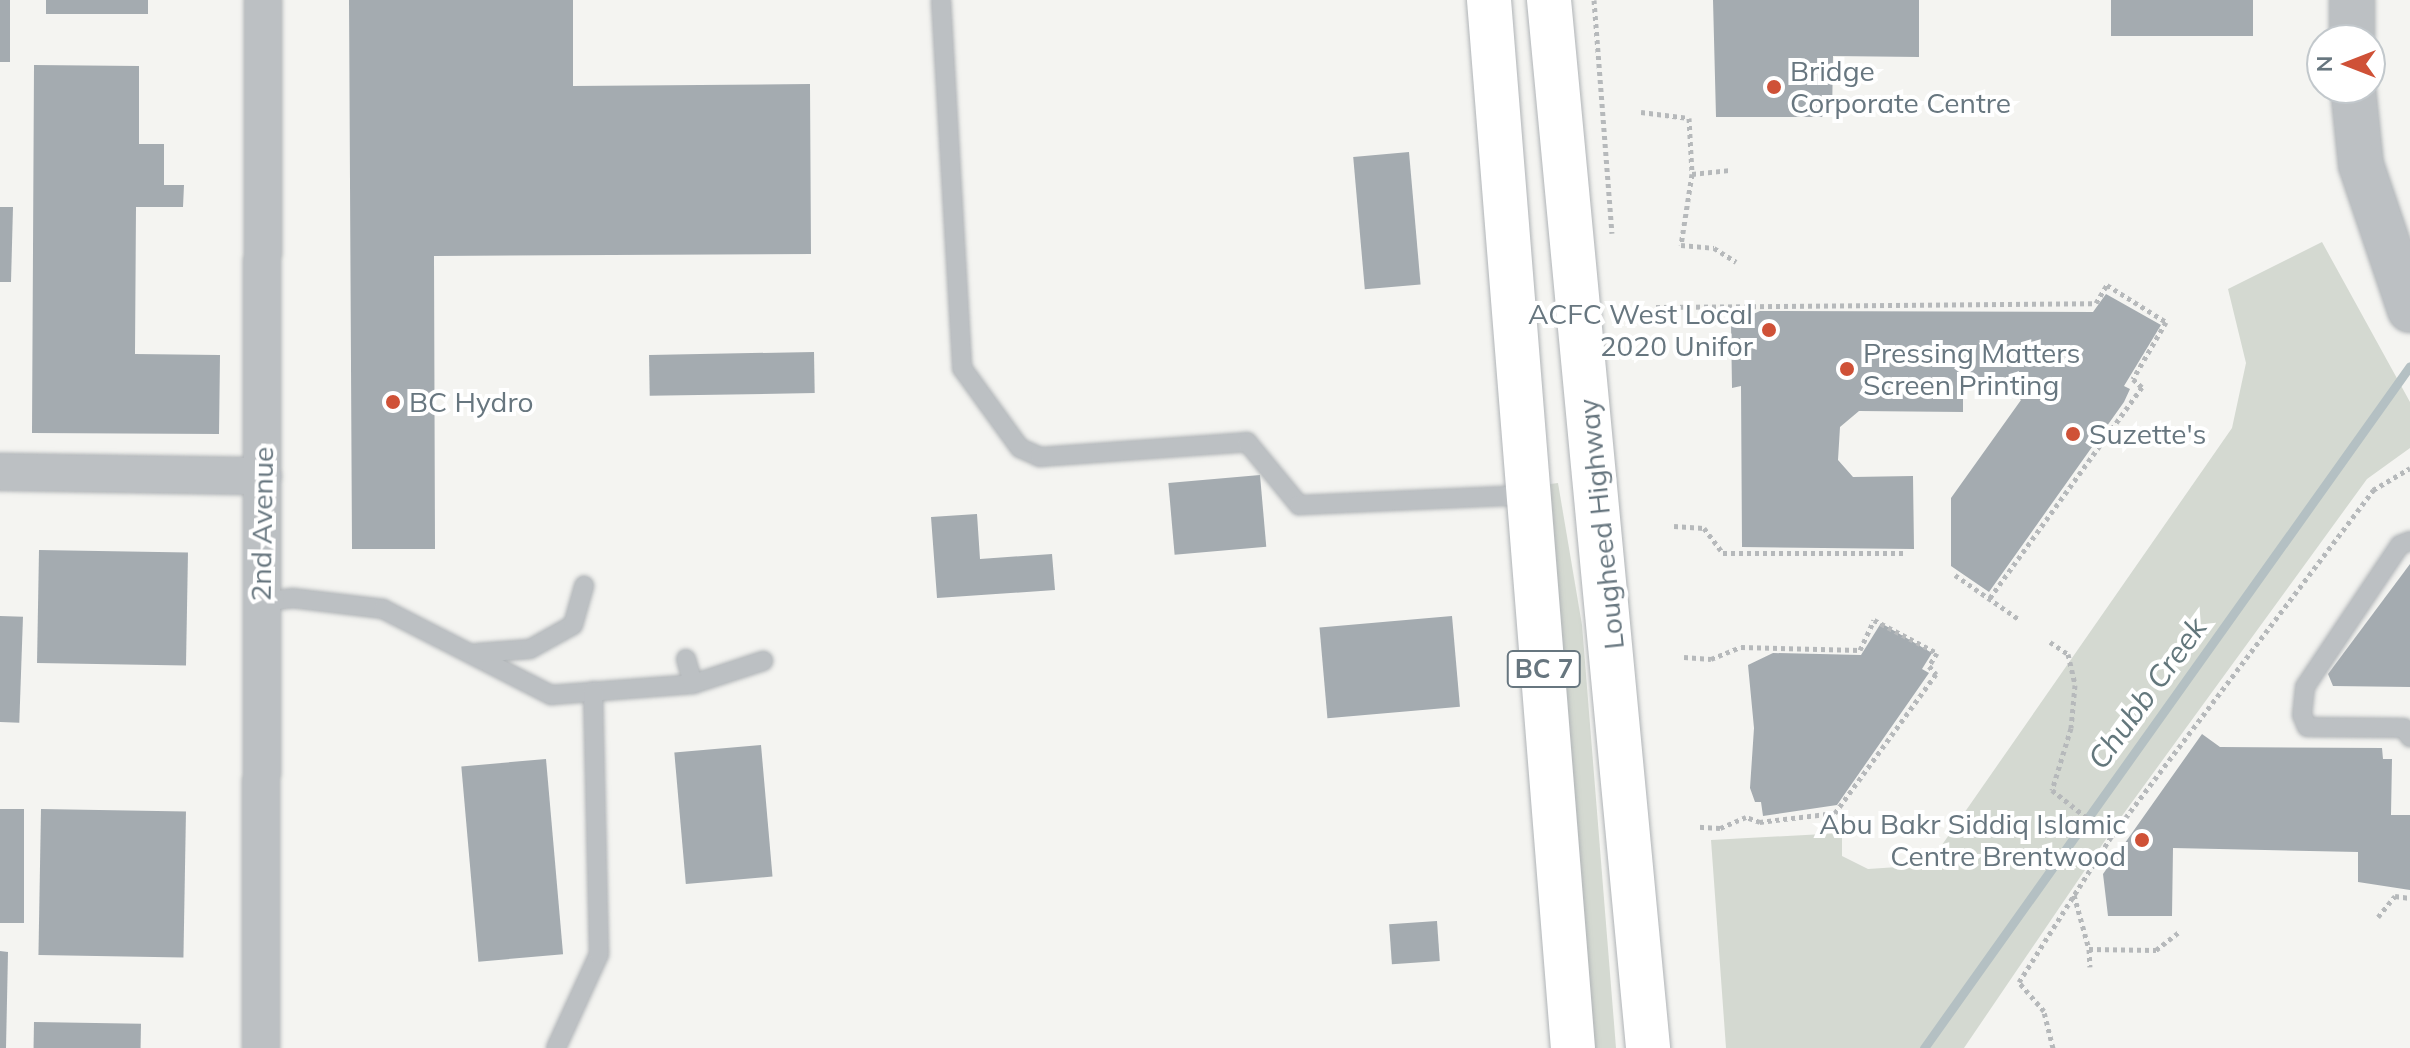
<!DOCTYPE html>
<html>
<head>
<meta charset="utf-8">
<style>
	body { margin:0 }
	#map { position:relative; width:2410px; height:1048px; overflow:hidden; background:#f4f4f1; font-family:Mulish,sans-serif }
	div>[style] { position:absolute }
	.green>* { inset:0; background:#d4d9d1 }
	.stream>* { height:9px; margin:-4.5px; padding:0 4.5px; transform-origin:4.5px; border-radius:4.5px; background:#b4c0c3 }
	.building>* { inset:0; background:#a4abb0; transform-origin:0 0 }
	.path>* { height:5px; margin-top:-2.5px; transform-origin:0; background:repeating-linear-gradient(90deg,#b6b9bb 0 4px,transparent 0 8px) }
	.roads { filter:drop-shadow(0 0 2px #b0b4b7) drop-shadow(0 0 2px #b0b4b7) }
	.service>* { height:18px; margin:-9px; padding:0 9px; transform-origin:9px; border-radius:9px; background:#bcc0c3 }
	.minor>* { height:36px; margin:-18px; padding:0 18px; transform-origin:18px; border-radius:18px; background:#bcc0c3 }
	.tertiary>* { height:44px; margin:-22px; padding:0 22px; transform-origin:22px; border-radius:22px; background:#bcc0c3 }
	.primary>* { height:44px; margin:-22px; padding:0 22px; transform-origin:22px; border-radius:22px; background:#fff }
	.dots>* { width:22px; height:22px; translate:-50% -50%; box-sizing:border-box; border:4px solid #fff; border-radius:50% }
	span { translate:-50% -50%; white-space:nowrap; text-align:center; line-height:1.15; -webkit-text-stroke:8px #fff; paint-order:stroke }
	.shield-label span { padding:2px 6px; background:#fff; border:2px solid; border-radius:6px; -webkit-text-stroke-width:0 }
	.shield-label { font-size:26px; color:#67767f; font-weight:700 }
	.poi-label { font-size:28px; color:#67767f }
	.left { translate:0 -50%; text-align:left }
	.right { translate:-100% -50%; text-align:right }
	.street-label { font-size:28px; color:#67767f }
	.water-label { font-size:30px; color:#63777c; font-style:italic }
	.north { position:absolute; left:2306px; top:24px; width:80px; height:80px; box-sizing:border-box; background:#fff; border:2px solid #c2c8cc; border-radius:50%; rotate:270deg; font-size:22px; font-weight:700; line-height:32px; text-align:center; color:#67767f }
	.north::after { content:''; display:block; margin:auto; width:28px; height:36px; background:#cf5137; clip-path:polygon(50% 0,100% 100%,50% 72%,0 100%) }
</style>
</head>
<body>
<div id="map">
	<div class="green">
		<i style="clip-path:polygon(2322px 242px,2410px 402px,2410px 448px,2367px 479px,2119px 820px,1964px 1048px,1726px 1048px,1711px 840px,1842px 833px,1842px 856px,1868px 869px,1928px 865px,2232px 428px,2246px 363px,2228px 289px)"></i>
		<i style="clip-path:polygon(1558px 483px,1582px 625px,1616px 1048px,1595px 1048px,1550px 484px)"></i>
	</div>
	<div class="stream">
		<i style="left:1924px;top:1048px;width:837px;rotate:-54.53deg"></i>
	</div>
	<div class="building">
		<i style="left:0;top:0;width:10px;height:62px"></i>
		<i style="left:46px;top:0;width:102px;height:14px"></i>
		<i style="clip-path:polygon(349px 0,573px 0,573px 86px,810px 84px,811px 254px,434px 256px,435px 549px,352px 549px)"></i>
		<i style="clip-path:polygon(1713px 0,1919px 0,1919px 57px,1833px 56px,1832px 117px,1716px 117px)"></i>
		<i style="left:2111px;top:0;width:142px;height:36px"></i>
		<i style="clip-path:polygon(34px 65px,139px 66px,139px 144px,164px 144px,164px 185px,184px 185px,183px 207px,136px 207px,135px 354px,220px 355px,219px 434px,32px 433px)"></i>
		<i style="left:1409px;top:152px;width:133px;height:56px;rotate:85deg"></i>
		<i style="clip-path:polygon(0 207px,13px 207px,11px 282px,0 282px)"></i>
		<i style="clip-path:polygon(2106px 294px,2161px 325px,2124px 386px,2130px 389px,2124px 402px,1989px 592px,1951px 566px,1951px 498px,2021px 400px,1998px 382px,1963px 383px,1963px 412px,1859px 411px,1840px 427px,1838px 460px,1853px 477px,1913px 476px,1914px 549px,1742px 547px,1741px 386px,1732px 388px,1731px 324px,1760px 311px,2093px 312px)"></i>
		<i style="left:814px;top:352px;width:41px;height:165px;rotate:89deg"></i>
		<i style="left:1260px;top:475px;width:72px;height:92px;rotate:85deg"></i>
		<i style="clip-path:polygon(977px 514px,980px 559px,1052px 554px,1055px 590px,937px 598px,931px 517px)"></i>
		<i style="left:39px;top:550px;width:149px;height:113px;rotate:1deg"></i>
		<i style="clip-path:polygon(2410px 564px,2410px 687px,2333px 686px,2328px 674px)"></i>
		<i style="left:0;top:616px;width:23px;height:106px;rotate:2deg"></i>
		<i style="left:1452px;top:616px;width:91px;height:133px;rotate:85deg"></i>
		<i style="clip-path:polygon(1881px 623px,1932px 653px,1922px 669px,1929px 673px,1837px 805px,1763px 816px,1761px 802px,1755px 802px,1750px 788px,1754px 728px,1748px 665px,1773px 653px,1861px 655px)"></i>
		<i style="clip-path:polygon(2202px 734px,2220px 747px,2382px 748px,2383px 759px,2392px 759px,2391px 815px,2410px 815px,2410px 890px,2358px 882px,2358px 852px,2173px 848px,2172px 916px,2108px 916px,2103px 874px)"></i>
		<i style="left:761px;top:745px;width:132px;height:87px;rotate:85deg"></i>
		<i style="left:546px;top:759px;width:196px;height:85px;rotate:85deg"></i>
		<i style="left:0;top:809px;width:24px;height:114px"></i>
		<i style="left:41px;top:809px;width:145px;height:146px;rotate:1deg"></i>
		<i style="left:1437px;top:921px;width:40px;height:48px;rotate:86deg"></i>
		<i style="clip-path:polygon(0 951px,8px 952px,6px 1048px,0 1048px)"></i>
		<i style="left:34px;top:1022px;width:107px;height:26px;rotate:1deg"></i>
	</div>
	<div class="path">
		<i style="left:1594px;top:0;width:234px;rotate:85.6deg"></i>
		<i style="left:1641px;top:112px;width:48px;rotate:7.1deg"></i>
		<i style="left:1689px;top:118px;width:56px;rotate:86.9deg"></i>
		<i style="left:1692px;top:174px;width:37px;rotate:-6deg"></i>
		<i style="left:1692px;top:174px;width:72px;rotate:98.8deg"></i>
		<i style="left:1681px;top:245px;width:33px;rotate:5deg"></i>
		<i style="left:1714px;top:248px;width:26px;rotate:32deg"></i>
		<i style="left:1656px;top:307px;width:440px;rotate:-0.5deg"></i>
		<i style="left:2096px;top:303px;width:21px;rotate:-59deg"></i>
		<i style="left:2107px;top:285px;width:70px;rotate:32.1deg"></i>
		<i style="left:2166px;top:322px;width:66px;rotate:120.1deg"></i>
		<i style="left:2133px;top:379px;width:12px;rotate:42deg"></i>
		<i style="left:2142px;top:387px;width:260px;rotate:125.8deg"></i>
		<i style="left:1674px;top:526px;width:30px;rotate:4deg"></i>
		<i style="left:1704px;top:528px;width:31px;rotate:53deg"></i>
		<i style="left:1723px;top:553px;width:184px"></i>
		<i style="left:1955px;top:575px;width:79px;rotate:34.7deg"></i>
		<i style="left:2050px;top:642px;width:22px;rotate:34deg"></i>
		<i style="left:2068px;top:654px;width:32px;rotate:77deg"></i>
		<i style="left:2075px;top:685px;width:43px;rotate:95.3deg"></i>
		<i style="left:2071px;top:728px;width:65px;rotate:107deg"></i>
		<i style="left:2052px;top:790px;width:75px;rotate:38.5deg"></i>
		<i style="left:1684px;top:657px;width:27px;rotate:4deg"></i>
		<i style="left:1711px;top:659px;width:32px;rotate:-22deg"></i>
		<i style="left:1741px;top:647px;width:119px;rotate:1.4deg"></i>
		<i style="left:1860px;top:650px;width:33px;rotate:-65deg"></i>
		<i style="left:1874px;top:620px;width:71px;rotate:27.6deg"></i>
		<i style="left:1937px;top:653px;width:15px;rotate:122deg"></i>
		<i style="left:1929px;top:666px;width:11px;rotate:49deg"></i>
		<i style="left:1936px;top:674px;width:172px;rotate:126deg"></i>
		<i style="left:1835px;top:813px;width:76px;rotate:173.2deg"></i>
		<i style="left:1760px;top:822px;width:15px;rotate:-160deg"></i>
		<i style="left:1746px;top:817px;width:28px;rotate:157deg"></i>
		<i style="left:1720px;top:828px;width:22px;rotate:-177deg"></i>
		<i style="left:2074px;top:895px;width:56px;rotate:74.5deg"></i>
		<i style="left:2089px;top:949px;width:67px;rotate:0.9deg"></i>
		<i style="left:2156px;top:950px;width:29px;rotate:-38deg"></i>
		<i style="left:2378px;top:917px;width:27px;rotate:-51deg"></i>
		<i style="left:2395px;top:896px;width:15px;rotate:8deg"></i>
		<i style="left:2089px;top:949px;width:18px;rotate:87deg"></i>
		<i style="left:2053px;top:1048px;width:38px;rotate:-104deg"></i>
		<i style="left:2044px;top:1011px;width:38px;rotate:-131deg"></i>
		<i style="left:2019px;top:982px;width:172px;rotate:-57.6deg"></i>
		<i style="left:2111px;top:837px;width:435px;rotate:-52.9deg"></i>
		<i style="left:2373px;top:490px;width:43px;rotate:-30.7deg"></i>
	</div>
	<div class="roads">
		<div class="service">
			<i style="left:941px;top:0;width:369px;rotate:86.7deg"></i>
			<i style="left:962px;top:368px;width:99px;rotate:54.1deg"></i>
			<i style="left:1020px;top:448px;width:22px;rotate:24deg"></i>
			<i style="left:1040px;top:457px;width:208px;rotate:-4.1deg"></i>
			<i style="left:1247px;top:442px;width:82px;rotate:50.5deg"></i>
			<i style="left:1299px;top:505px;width:231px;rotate:-2.5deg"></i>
			<i style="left:2410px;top:541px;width:11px;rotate:158deg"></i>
			<i style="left:2400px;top:545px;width:171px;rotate:123.8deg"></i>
			<i style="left:2305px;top:687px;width:28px;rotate:96deg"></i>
			<i style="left:2302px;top:715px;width:13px;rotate:67deg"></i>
			<i style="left:2307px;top:727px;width:97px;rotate:0.6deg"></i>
			<i style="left:2404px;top:728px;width:11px;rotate:56deg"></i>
			<i style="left:261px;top:602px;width:31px;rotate:-7deg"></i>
			<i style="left:292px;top:598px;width:92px;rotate:6.9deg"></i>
			<i style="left:383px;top:609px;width:189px;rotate:27.1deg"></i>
			<i style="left:551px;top:695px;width:142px;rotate:-4.4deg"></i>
			<i style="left:693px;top:684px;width:74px;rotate:-18.2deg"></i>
			<i style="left:477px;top:653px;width:53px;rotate:-4.3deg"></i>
			<i style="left:530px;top:649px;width:49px;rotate:-29.2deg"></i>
			<i style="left:573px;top:625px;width:41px;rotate:-74.2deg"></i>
			<i style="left:686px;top:659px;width:26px;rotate:74deg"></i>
			<i style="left:556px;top:1048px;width:103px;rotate:-65.4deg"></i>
			<i style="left:599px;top:954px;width:263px;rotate:-91.3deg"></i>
		</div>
		<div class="minor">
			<i style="left:0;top:472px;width:263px;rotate:0.9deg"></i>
			<i style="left:261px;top:1048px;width:1048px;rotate:-89.89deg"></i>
		</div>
		<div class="tertiary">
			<i style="left:2352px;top:40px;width:40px;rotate:-90deg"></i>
			<i style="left:2353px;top:88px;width:77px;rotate:84.1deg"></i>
			<i style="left:2361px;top:165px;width:153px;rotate:71.3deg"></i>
		</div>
		<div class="primary">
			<i style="left:1489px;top:0;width:1051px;rotate:85.42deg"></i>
			<i style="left:1549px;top:0;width:1053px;rotate:84.6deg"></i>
		</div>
	</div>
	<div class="dots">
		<i style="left:1774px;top:87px;background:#cf5137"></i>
		<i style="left:1769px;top:330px;background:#cf5137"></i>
		<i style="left:1847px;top:369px;background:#cf5137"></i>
		<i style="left:393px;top:402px;background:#cf5137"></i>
		<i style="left:2073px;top:434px;background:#cf5137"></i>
		<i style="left:2142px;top:840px;background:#cf5137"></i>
	</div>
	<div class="shield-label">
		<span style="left:1544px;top:669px">BC 7</span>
	</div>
	<div class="poi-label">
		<span class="left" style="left:1790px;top:87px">Bridge<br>Corporate Centre</span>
		<span class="right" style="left:1753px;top:330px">ACFC West Local<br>2020 Unifor</span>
		<span class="left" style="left:1863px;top:369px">Pressing Matters<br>Screen Printing</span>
		<span class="left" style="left:409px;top:402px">BC Hydro</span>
		<span class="left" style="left:2089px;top:434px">Suzette's</span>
		<span class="right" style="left:2126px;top:840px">Abu Bakr Siddiq Islamic<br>Centre Brentwood</span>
	</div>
	<div class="street-label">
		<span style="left:262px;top:524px;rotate:-89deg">2nd Avenue</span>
		<span style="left:1601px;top:524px;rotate:-96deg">Lougheed Highway</span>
	</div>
	<div class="water-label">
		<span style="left:2147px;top:693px;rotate:-54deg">Chubb Creek</span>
	</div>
	<div class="north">N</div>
</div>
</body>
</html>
